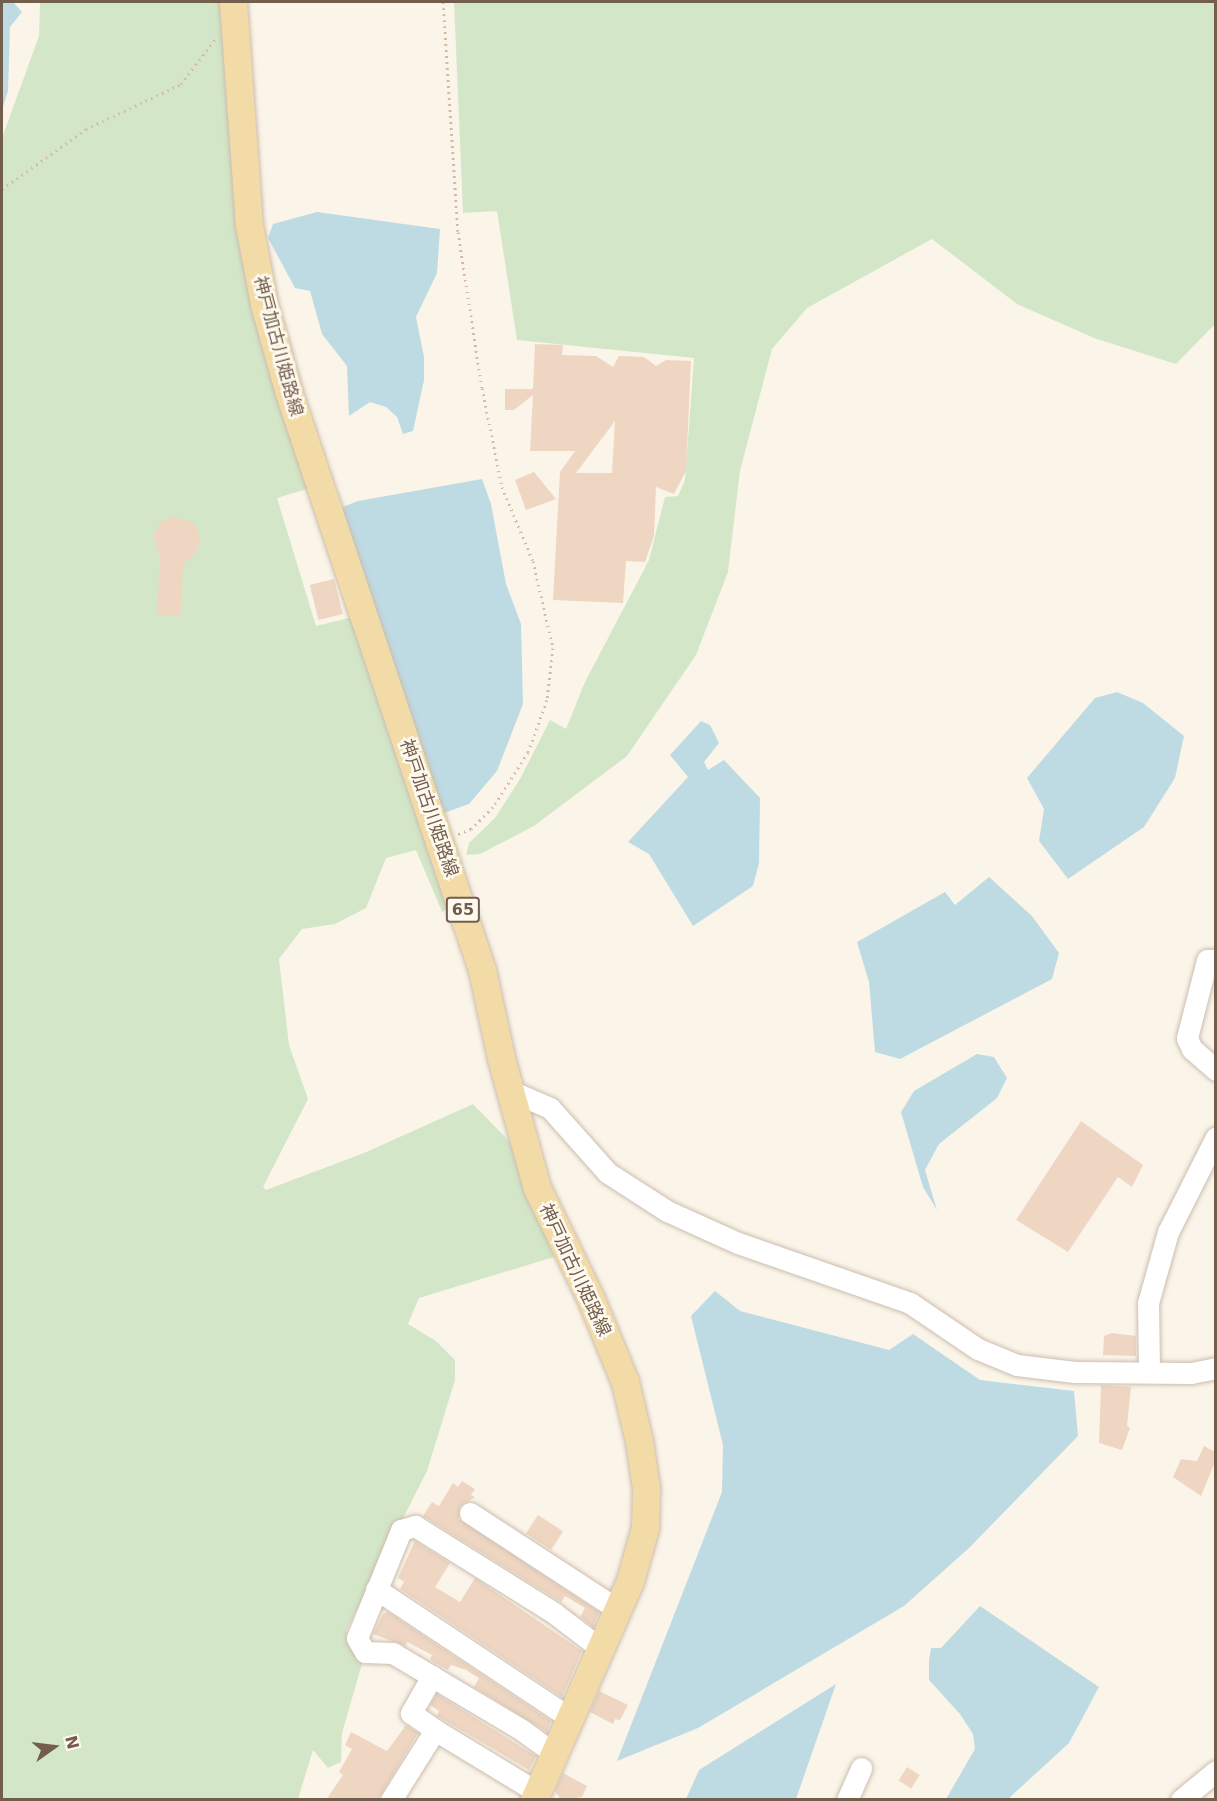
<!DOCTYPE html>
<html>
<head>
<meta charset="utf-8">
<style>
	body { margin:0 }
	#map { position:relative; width:1217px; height:1801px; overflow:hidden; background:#fbf5e9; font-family:"DejaVu Sans","Noto Sans JP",sans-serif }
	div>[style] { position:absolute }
	.green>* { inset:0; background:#d3e7c8 }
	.water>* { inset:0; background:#bedbe3 }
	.building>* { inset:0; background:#eed6c2; transform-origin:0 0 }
	.path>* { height:3px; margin-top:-1.5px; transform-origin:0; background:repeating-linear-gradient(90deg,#d3baa5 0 1.5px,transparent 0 6px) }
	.roads { filter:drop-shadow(0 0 2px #ccbdaf) drop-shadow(0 0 2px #ccbdaf) }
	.minor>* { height:21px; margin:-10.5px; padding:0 10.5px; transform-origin:10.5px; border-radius:10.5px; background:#fff }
	.major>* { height:27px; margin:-13.5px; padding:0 13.5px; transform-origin:13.5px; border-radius:13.5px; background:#f3dba7 }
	span { translate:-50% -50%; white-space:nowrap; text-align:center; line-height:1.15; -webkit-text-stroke:5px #fef9ef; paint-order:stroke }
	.shield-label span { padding:2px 4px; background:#fef9ef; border:2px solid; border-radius:4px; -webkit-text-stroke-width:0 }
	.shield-label { font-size:16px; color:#735e4e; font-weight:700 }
	.street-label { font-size:18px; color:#735e4e }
	.frame { position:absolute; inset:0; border:3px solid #735e4e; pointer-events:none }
	.north { position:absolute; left:24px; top:1717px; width:60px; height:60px; -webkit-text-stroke:4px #fef9ef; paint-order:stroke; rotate:76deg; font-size:16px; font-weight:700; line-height:24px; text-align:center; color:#735e4e }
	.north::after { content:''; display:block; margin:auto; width:21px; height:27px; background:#735e4e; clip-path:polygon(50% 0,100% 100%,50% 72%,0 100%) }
</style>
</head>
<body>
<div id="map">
	<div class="green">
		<i style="clip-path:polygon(40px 2px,225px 2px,229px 89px,310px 488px,277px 498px,316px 626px,353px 617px,454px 905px,442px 912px,416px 850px,386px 858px,366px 908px,335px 924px,302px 929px,279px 959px,289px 1045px,308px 1099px,263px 1187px,266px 1190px,364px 1153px,473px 1104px,510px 1142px,554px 1257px,419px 1298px,408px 1324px,436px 1341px,455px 1360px,455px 1380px,427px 1471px,346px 1631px,362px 1664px,342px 1733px,341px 1762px,328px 1768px,313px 1750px,298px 1799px,2px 1799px,2px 138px,39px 36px)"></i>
		<i style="clip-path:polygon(454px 2px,1216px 2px,1215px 324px,1176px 364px,1094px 338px,1017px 304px,932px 239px,807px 308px,772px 349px,740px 471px,728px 572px,696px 655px,627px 756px,534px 826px,480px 854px,466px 855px,469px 843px,495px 818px,520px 779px,550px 720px,566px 729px,585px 682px,649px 560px,665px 497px,678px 496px,685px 480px,694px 358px,517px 340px,497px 211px,463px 213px)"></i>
	</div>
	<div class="water">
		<i style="clip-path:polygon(2px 2px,13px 2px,22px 12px,10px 27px,8px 91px,2px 110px)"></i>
		<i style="clip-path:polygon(317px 212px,440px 229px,437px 273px,416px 317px,424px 357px,424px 380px,413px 431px,403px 434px,397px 417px,386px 407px,370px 402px,349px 416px,347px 366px,322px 334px,310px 291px,295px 288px,268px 238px,273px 224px)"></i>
		<i style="clip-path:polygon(482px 479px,491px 504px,506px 584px,521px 624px,523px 704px,497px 771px,469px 804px,441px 814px,339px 517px,343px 507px,358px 501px)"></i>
		<i style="clip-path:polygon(1117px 692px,1143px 703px,1184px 736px,1175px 778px,1144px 827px,1068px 879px,1039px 841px,1044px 809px,1027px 778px,1095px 698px)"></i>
		<i style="clip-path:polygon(701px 721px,710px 725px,719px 743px,704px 762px,708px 770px,724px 760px,760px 798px,759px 863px,753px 886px,693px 926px,649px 854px,628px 842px,688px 777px,670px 755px)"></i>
		<i style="clip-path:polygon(989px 877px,1032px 916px,1059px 953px,1052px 979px,900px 1059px,875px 1052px,869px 982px,857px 942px,945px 892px,955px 905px)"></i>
		<i style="clip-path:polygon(977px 1054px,994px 1057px,1007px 1078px,997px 1098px,939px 1144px,925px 1170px,937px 1210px,923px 1187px,901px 1112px,914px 1091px)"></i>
		<i style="clip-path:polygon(715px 1291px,740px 1311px,889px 1350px,913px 1334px,980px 1380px,1074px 1391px,1078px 1436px,969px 1548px,904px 1606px,698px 1728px,617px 1761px,722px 1492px,723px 1445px,691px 1316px)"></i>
		<i style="clip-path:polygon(980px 1606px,1099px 1687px,1069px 1743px,1008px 1799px,946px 1799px,975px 1749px,973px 1734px,960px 1714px,929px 1680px,929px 1660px,931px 1648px,941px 1648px)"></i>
		<i style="clip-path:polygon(836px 1684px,796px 1799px,686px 1799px,699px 1770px)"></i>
	</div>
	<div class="building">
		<i style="clip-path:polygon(evenodd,535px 344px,563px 345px,562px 355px,596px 356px,613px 367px,619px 356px,644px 357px,656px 366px,666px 360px,691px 361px,686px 471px,674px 494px,656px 487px,654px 536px,645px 562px,626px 561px,623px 603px,553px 600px,560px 472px,575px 451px,530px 451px,533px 395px,514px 410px,505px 410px,505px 389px,533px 389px,535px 344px,615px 421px,612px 473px,576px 473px,615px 421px)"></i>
		<i style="clip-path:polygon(534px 472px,556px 499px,526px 510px,515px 480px)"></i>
		<i style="clip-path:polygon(173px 516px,194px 523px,200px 536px,198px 550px,183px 564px,181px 616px,157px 615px,160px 556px,153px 536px,160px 523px)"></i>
		<i style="left:334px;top:579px;width:36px;height:25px;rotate:76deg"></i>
		<i style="clip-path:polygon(1081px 1121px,1143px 1165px,1132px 1187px,1118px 1177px,1068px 1252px,1016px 1220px)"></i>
		<i style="clip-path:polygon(1112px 1333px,1136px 1336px,1136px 1356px,1103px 1355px,1104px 1336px)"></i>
		<i style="clip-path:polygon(1101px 1385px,1131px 1387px,1127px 1426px,1130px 1428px,1122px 1450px,1099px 1443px)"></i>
		<i style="clip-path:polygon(1204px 1446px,1215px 1452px,1215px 1462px,1201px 1496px,1173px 1477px,1181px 1459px,1197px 1461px)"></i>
		<i style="clip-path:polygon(462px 1481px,475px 1489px,471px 1495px,475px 1497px,460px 1506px,459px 1519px,599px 1612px,593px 1627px,580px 1617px,585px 1608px,565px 1596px,561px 1602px,423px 1516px,432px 1502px,439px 1506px,453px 1483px,458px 1487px)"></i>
		<i style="left:538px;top:1515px;width:30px;height:22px;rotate:33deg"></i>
		<i style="clip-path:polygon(415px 1541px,450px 1563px,435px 1587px,460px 1602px,475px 1578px,582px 1651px,562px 1697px,400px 1589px,404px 1582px,398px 1578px)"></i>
		<i style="clip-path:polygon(388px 1612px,551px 1721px,547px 1732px,474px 1687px,479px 1678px,466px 1670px,451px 1665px,448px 1670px,430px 1660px,432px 1655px,407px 1642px,406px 1646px,373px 1634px,383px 1614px)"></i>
		<i style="clip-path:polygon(599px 1691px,628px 1705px,620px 1720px,615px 1719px,613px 1724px,590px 1712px)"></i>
		<i style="clip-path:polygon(437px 1694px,536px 1756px,529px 1770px,437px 1716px,439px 1711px,430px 1705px)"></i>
		<i style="clip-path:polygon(406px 1725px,418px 1733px,378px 1800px,326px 1800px,343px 1775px,339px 1772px,352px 1749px,345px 1745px,351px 1732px,387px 1751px)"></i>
		<i style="left:907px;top:1767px;width:15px;height:16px;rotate:32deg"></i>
		<i style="clip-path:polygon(563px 1773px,587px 1786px,582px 1797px,561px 1800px,555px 1791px)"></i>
	</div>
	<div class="path">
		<i style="left:443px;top:2px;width:230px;rotate:86.3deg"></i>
		<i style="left:458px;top:232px;width:158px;rotate:81.3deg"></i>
		<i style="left:482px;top:388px;width:101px;rotate:78.6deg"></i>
		<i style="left:502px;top:487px;width:80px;rotate:67.3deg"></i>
		<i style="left:533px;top:561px;width:89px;rotate:77.1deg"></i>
		<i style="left:553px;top:648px;width:52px;rotate:96.6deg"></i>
		<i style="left:547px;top:700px;width:55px;rotate:110.1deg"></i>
		<i style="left:528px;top:752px;width:65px;rotate:122.5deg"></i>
		<i style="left:493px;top:807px;width:31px;rotate:135deg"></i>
		<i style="left:471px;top:829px;width:16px;rotate:158deg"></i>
		<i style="left:2px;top:189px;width:103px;rotate:-35.5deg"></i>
		<i style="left:86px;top:129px;width:105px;rotate:-25.3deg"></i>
		<i style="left:181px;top:84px;width:58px;rotate:-52.7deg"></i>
	</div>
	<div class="roads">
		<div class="minor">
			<i style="left:1216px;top:960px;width:9px;rotate:180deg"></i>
			<i style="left:1207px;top:960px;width:81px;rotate:104.4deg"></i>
			<i style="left:1187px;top:1038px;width:12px;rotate:66deg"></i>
			<i style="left:1192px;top:1049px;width:32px;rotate:41deg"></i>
			<i style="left:511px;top:1091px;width:43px;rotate:23.6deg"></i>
			<i style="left:550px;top:1108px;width:87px;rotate:48.3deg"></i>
			<i style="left:608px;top:1173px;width:70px;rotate:32.8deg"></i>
			<i style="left:667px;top:1211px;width:78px;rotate:24.3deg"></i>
			<i style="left:738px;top:1243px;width:182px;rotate:19.2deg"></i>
			<i style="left:910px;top:1303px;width:82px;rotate:34.1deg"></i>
			<i style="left:978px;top:1349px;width:42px;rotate:22.3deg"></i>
			<i style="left:1017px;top:1365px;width:58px;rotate:6.9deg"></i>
			<i style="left:1075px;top:1372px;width:116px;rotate:0.5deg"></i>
			<i style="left:1191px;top:1373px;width:25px;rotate:-11deg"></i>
			<i style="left:1149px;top:1371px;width:68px;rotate:-90.8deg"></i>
			<i style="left:1148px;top:1303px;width:74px;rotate:-74.3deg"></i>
			<i style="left:1168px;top:1232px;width:106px;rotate:-63.2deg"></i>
			<i style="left:470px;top:1513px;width:176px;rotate:33.1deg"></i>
			<i style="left:376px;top:1589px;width:233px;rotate:33.6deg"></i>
			<i style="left:432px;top:1676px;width:43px;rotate:119.6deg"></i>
			<i style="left:411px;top:1713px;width:29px;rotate:35deg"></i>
			<i style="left:555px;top:1754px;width:41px;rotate:-144deg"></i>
			<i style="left:522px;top:1730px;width:150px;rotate:-149.2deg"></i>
			<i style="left:393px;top:1653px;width:28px;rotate:-178deg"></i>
			<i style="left:365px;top:1652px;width:16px;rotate:-120deg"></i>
			<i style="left:357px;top:1638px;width:117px;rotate:-67.8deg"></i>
			<i style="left:401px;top:1530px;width:15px;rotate:-16deg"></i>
			<i style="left:415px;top:1526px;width:164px;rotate:32deg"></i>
			<i style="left:554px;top:1613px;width:58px;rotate:37.3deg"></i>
			<i style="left:391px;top:1800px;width:83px;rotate:-57.8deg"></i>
			<i style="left:435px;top:1730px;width:119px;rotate:31.3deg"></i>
			<i style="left:847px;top:1800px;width:35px;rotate:-66deg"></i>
			<i style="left:1181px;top:1800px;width:45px;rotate:-39.6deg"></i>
		</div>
		<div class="major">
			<i style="left:233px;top:2px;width:224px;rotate:85.9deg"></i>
			<i style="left:249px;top:225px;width:80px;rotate:79.2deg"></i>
			<i style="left:264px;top:304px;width:92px;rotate:74.3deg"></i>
			<i style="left:289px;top:393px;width:608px;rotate:71.51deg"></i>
			<i style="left:482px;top:970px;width:90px;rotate:77.8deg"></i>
			<i style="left:501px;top:1058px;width:135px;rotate:74.5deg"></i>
			<i style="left:537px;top:1188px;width:121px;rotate:64.1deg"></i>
			<i style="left:590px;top:1297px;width:92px;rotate:67.6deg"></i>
			<i style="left:625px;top:1382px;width:61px;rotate:76.7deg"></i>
			<i style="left:639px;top:1441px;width:48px;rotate:81.5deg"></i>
			<i style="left:646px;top:1488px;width:40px;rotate:91.4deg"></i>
			<i style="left:645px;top:1528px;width:55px;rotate:105.8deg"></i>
			<i style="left:630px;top:1581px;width:239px;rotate:113.7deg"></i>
		</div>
	</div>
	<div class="shield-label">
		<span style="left:463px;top:910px">65</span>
	</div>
	<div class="street-label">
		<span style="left:278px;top:346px;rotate:75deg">神戸加古川姫路線</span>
		<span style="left:429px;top:808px;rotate:71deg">神戸加古川姫路線</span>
		<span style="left:575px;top:1270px;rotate:65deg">神戸加古川姫路線</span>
	</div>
	<div class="frame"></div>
	<div class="north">N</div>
</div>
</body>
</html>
